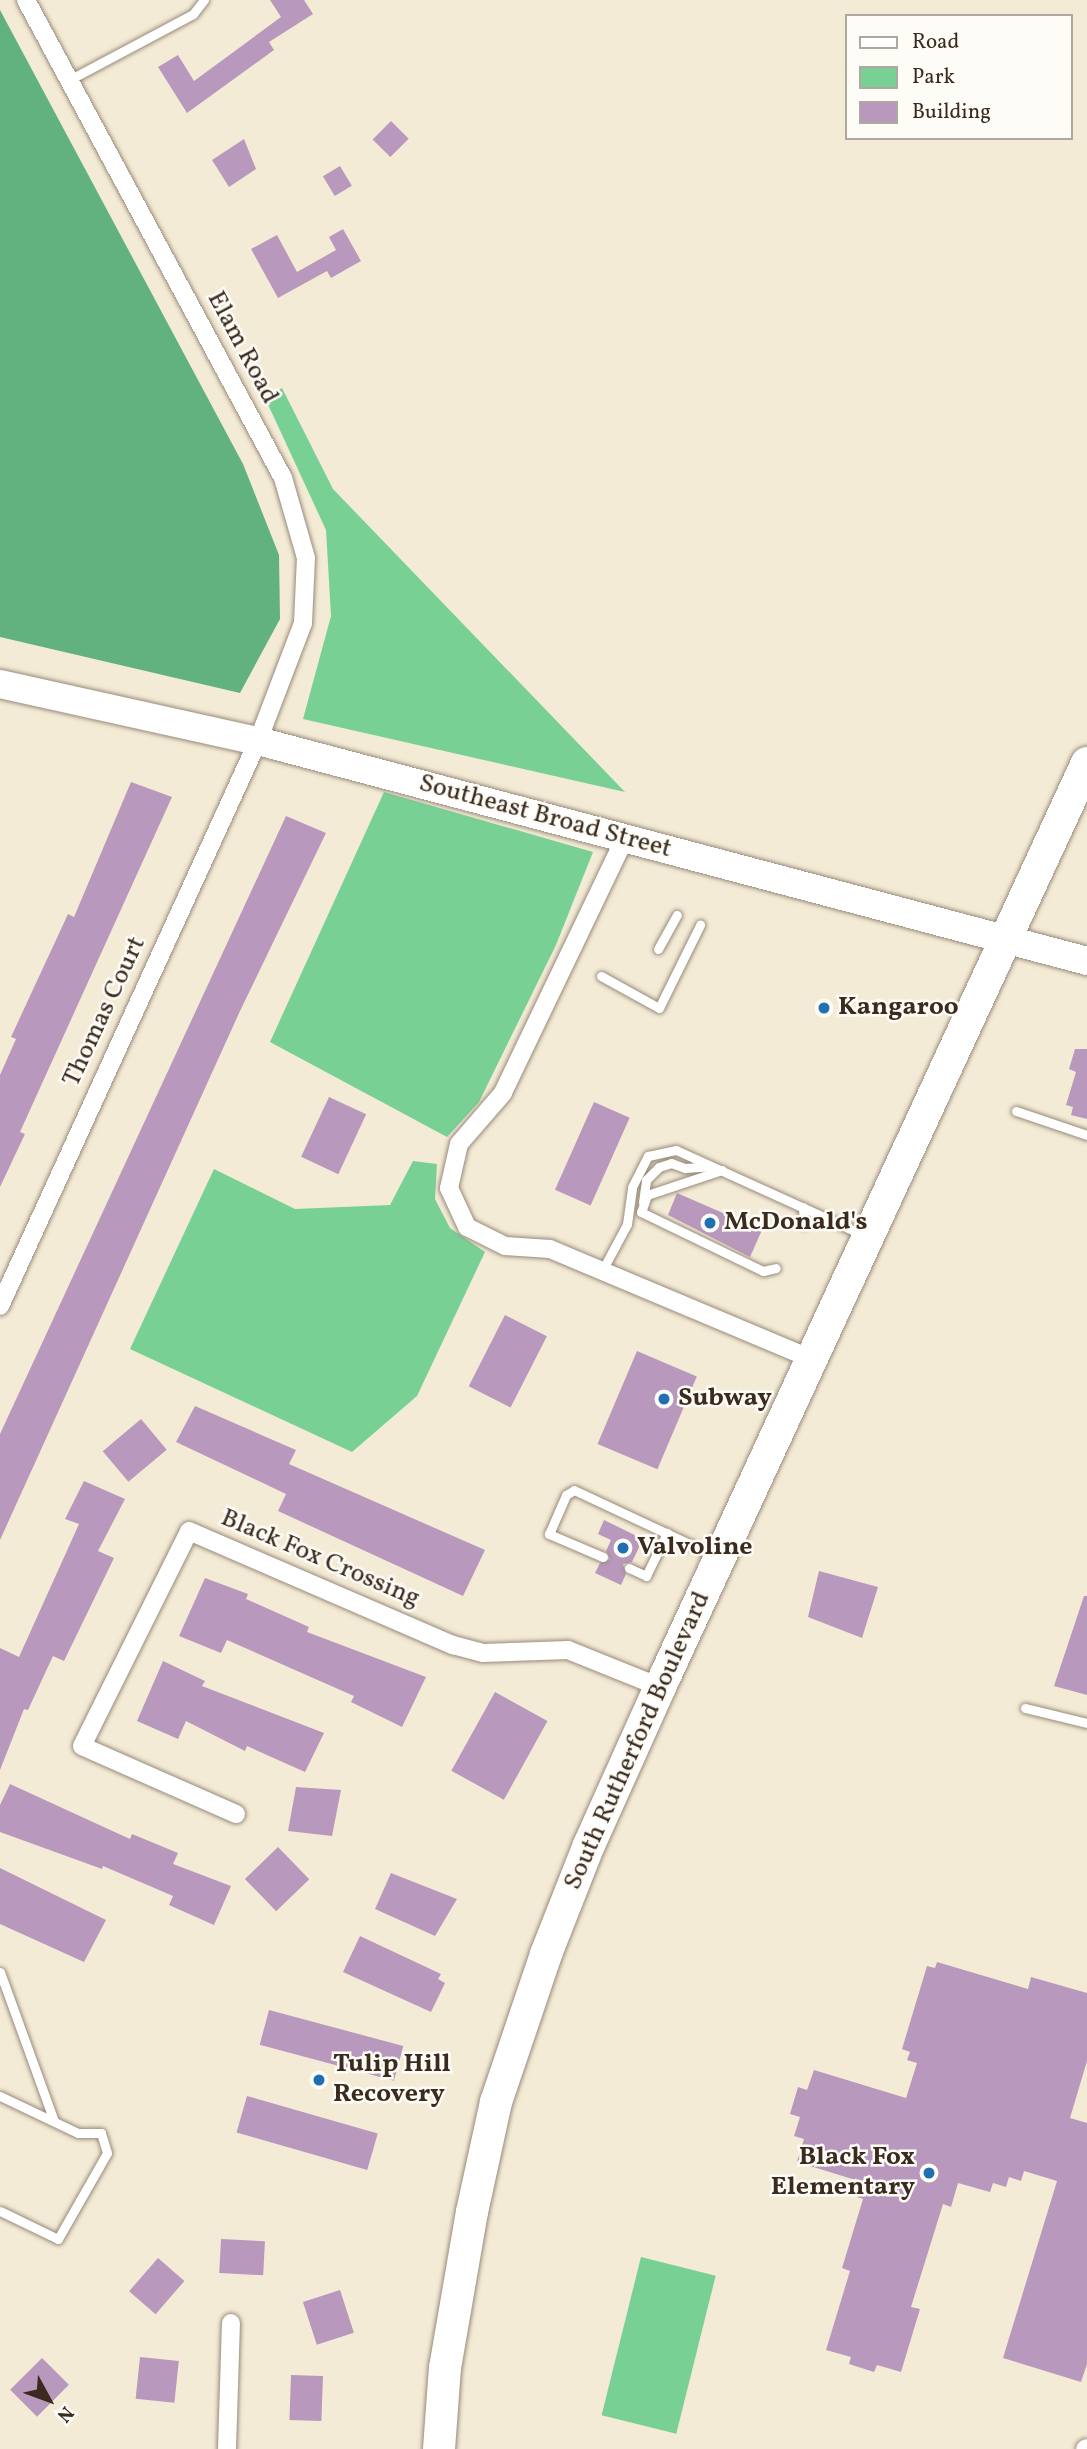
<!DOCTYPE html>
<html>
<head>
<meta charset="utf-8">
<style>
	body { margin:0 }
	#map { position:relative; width:1087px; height:2449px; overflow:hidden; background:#f4ebd6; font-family:Vollkorn,serif }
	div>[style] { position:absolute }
	.green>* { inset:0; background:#79d095; transform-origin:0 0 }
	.forest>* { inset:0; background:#62b27e }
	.building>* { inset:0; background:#b899bd; transform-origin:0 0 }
	.roads { filter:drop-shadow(0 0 2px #988a7a) drop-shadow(0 0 2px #988a7a) }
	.lane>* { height:9px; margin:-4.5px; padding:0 4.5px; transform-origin:4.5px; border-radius:4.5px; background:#fff }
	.street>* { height:18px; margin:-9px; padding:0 9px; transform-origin:9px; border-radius:9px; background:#fff }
	.primary>* { height:28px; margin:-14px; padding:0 14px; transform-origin:14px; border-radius:14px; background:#fff }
	.highway>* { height:32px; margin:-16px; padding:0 16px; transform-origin:16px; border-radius:16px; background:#fff }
	.dots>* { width:19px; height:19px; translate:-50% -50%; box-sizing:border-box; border:4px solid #fdfcf7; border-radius:50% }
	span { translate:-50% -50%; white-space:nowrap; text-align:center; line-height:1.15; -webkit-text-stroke:5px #fdfcf7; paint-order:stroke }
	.street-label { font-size:26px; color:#3b2a1e }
	.poi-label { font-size:26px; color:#3b2a1e; font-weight:700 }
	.left { translate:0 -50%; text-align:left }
	.right { translate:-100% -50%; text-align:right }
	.legend { position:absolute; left:845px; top:14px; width:228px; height:126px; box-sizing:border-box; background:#fdfcf7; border:2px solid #afa8a0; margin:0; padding:9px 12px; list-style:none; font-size:21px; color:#3b2a1e }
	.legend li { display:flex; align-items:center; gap:14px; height:35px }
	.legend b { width:35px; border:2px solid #afa8a0 }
	.north { position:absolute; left:14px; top:2365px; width:70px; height:70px; -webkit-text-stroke:5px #fdfcf7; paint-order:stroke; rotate:131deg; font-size:19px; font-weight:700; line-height:28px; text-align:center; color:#3b2a1e }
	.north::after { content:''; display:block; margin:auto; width:24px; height:32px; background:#3b2a1e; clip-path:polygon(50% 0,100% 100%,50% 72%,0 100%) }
</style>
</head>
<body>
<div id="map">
	<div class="green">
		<i style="clip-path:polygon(282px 388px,333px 489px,625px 792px,303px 719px,331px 616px,326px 530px,265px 398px)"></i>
		<i style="clip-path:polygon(384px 792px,593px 852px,556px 945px,479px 1102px,447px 1137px,270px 1042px)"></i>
		<i style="clip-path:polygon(413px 1161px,437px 1164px,435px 1199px,450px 1228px,485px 1252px,417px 1396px,352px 1452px,130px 1349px,214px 1169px,295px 1209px,390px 1205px)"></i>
		<i style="left:641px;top:2257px;width:77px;height:163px;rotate:14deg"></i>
	</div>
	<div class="forest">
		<i style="clip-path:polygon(0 10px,243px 464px,279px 555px,280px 619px,240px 693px,0 637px)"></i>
	</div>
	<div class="building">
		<i style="clip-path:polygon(270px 0,304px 0,313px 14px,269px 42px,274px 50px,187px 113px,158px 67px,178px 55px,194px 81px,281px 17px)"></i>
		<i style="left:391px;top:121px;width:25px;height:26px;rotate:45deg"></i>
		<i style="clip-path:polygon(244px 139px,256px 169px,229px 187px,212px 160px)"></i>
		<i style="left:340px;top:166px;width:23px;height:20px;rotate:59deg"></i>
		<i style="clip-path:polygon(343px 229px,361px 261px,331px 278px,327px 271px,278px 298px,251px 249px,277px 235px,297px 272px,336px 250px,329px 237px)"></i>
		<i style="clip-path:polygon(131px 782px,172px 797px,20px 1132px,25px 1134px,0 1187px,0 1075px,16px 1039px,11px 1037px,68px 914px,74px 917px)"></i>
		<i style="clip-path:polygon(286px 816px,326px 833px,240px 1011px,0 1540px,0 1434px)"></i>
		<i style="clip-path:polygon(1075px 1049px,1087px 1049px,1087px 1119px,1071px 1115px,1073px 1107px,1066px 1105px,1076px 1072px,1069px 1069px)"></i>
		<i style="left:329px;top:1097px;width:41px;height:66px;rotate:25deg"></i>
		<i style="left:594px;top:1102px;width:39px;height:96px;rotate:24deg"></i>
		<i style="clip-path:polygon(677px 1193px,762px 1230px,750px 1257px,668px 1215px)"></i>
		<i style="left:505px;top:1315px;width:47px;height:80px;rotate:27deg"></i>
		<i style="left:637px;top:1351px;width:65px;height:101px;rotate:23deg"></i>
		<i style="clip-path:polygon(195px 1406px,296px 1450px,289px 1464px,485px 1550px,463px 1596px,278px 1511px,286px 1494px,176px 1442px)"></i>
		<i style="left:141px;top:1419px;width:40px;height:50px;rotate:50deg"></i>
		<i style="clip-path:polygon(84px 1481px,125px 1499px,98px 1551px,114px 1558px,64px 1661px,53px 1656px,28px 1710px,24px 1709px,0 1770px,0 1648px,19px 1657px,79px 1524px,65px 1519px)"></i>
		<i style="clip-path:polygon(604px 1520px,643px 1539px,632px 1562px,623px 1564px,626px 1574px,621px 1585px,595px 1573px,600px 1563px,610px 1559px,606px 1551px,611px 1540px,598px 1534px)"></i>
		<i style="clip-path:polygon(819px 1571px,878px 1587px,862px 1638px,808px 1617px)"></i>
		<i style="clip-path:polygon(205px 1578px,248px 1594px,246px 1599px,309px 1627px,307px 1632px,426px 1677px,402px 1727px,351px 1702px,354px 1696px,227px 1640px,221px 1653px,179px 1636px)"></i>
		<i style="clip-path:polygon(1084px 1596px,1087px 1596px,1087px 1695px,1054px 1686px)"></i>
		<i style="clip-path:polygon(163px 1661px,205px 1681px,202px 1686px,324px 1733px,305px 1772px,247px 1746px,245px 1751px,186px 1721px,178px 1739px,137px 1721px)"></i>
		<i style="left:495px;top:1692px;width:60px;height:90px;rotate:29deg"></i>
		<i style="clip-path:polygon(10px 1784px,130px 1839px,132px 1834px,178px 1853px,173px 1864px,231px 1886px,214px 1925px,169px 1905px,173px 1896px,103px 1866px,102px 1869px,0 1832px,0 1805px)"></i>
		<i style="clip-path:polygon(296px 1787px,341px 1790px,332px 1836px,288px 1831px)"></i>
		<i style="left:278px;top:1847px;width:45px;height:46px;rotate:46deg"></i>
		<i style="clip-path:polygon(0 1868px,106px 1920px,84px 1962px,0 1924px)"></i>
		<i style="clip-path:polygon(391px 1873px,457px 1899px,435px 1936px,375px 1909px)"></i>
		<i style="clip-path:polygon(360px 1936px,441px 1974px,438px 1979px,445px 1983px,431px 2012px,343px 1972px)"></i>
		<i style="clip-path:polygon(937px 1962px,1028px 1989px,1031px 1977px,1087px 1993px,1087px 2061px,1070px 2118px,1087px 2123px,1087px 2364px,1081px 2382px,1003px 2358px,1057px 2181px,1024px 2171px,1021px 2181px,1009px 2177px,1006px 2187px,993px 2183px,990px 2192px,958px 2183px,951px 2207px,943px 2204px,911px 2307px,920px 2309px,901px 2372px,877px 2365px,874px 2372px,849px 2364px,851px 2357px,826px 2350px,850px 2271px,842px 2268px,863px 2199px,857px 2197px,862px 2182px,797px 2162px,804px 2139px,794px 2136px,800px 2117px,790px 2114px,798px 2087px,807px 2090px,814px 2070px,906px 2098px,917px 2063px,907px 2060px,910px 2052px,902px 2049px,927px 1966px,935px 1968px)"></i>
		<i style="left:269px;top:2010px;width:139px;height:36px;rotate:15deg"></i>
		<i style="left:247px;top:2096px;width:136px;height:38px;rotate:16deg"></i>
		<i style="left:221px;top:2239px;width:44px;height:34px;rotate:3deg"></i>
		<i style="left:158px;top:2258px;width:35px;height:44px;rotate:41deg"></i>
		<i style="left:340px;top:2290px;width:45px;height:39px;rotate:72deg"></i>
		<i style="left:140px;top:2357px;width:39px;height:42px;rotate:6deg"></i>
		<i style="left:42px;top:2358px;width:38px;height:45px;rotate:45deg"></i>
		<i style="left:291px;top:2375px;width:32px;height:45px;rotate:2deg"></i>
	</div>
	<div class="roads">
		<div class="lane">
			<i style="left:69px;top:80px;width:140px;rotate:-28deg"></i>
			<i style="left:193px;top:14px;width:18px;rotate:-52deg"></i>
			<i style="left:658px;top:949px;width:39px;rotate:-61deg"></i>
			<i style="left:601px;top:976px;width:66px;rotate:28.9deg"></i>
			<i style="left:659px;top:1008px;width:93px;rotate:-63.7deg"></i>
			<i style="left:1016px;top:1111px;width:75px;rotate:18.7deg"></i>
			<i style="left:722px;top:1170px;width:79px;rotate:161.6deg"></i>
			<i style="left:647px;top:1195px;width:18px;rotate:109deg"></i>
			<i style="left:641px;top:1212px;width:136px;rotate:25.8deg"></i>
			<i style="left:763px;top:1271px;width:13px;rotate:-13deg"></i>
			<i style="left:643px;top:1202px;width:22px;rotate:-82deg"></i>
			<i style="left:646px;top:1180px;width:18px;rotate:-45deg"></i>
			<i style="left:659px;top:1167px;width:13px;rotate:-18deg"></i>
			<i style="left:671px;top:1163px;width:15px;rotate:20deg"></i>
			<i style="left:685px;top:1168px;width:26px;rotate:-4deg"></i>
			<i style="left:803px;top:1207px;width:17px;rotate:87deg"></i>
			<i style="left:603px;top:1269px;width:51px;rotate:-61.9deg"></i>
			<i style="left:627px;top:1224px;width:37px;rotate:-82deg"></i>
			<i style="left:632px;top:1187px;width:35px;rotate:-63deg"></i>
			<i style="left:648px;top:1156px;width:29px;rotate:-12deg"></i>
			<i style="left:676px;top:1150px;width:205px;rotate:24.4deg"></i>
			<i style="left:603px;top:1557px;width:59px;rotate:-156.9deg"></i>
			<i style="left:549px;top:1534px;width:43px;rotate:-66.4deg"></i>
			<i style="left:566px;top:1495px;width:9px;rotate:-32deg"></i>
			<i style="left:574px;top:1490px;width:156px;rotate:25.1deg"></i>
			<i style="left:629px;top:1568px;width:19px;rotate:25deg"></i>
			<i style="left:646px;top:1576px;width:48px;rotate:-64deg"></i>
			<i style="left:1025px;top:1708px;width:64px;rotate:13.6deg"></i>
			<i style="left:0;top:1972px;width:158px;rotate:70.1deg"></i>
			<i style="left:0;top:2096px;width:86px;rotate:25.4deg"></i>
			<i style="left:78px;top:2133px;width:23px"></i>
			<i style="left:101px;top:2133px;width:21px;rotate:73deg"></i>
			<i style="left:107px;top:2153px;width:99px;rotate:119.7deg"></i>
			<i style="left:58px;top:2239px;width:64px;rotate:-154.2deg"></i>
		</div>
		<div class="street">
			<i style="left:625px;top:838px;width:283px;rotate:115.6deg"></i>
			<i style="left:503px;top:1093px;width:67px;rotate:130.8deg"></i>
			<i style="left:459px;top:1144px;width:45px;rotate:102.8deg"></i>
			<i style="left:449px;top:1188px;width:43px;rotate:65.2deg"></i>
			<i style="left:467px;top:1227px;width:42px;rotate:26.6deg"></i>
			<i style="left:505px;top:1246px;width:45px;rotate:3.8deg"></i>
			<i style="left:550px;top:1249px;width:284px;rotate:22.8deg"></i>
			<i style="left:0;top:1306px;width:621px;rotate:-65.46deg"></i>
			<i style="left:258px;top:741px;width:126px;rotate:-69.1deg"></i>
			<i style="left:303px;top:623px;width:65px;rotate:-87.4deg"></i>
			<i style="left:306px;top:558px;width:83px;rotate:-106deg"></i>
			<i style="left:283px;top:478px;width:543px;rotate:-118.27deg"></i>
			<i style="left:236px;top:1814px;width:168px;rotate:-156.2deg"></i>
			<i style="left:82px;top:1746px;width:240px;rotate:-63.5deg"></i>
			<i style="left:189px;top:1531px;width:288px;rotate:23.4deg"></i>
			<i style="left:453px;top:1645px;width:31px;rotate:15deg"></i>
			<i style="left:483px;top:1653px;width:85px;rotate:-2deg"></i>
			<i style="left:568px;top:1650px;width:99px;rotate:21.9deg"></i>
			<i style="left:227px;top:2449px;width:126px;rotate:-88.2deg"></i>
			<i style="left:1085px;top:2449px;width:2px;rotate:-27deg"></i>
		</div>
		<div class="primary">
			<i style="left:0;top:684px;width:264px;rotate:12.5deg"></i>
			<i style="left:258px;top:741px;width:858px;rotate:14.86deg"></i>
		</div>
		<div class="highway">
			<i style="left:439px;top:2449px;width:81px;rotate:-85.8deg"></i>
			<i style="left:445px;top:2368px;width:158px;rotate:-80.2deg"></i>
			<i style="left:472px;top:2212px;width:113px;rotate:-77.7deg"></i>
			<i style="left:496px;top:2102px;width:156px;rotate:-71.3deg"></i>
			<i style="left:546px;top:1954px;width:117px;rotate:-68.5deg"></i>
			<i style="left:589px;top:1845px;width:173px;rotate:-65.8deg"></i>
			<i style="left:660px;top:1687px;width:1018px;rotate:-65.2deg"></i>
		</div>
	</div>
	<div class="dots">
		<i style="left:824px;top:1008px;background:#1f6fb2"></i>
		<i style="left:710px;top:1223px;background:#1f6fb2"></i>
		<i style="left:664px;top:1399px;background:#1f6fb2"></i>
		<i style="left:623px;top:1548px;background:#1f6fb2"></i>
		<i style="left:319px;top:2080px;background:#1f6fb2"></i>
		<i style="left:929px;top:2173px;background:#1f6fb2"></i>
	</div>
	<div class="street-label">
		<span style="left:242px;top:348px;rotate:62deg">Elam Road</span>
		<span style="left:545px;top:817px;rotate:15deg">Southeast Broad Street</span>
		<span style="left:105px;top:1012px;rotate:-65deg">Thomas Court</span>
		<span style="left:320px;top:1559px;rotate:23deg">Black Fox Crossing</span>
		<span style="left:638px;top:1741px;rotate:-66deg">South Rutherford Boulevard</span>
	</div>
	<div class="poi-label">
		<span class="left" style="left:838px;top:1008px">Kangaroo</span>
		<span class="left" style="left:724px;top:1223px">McDonald's</span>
		<span class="left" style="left:678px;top:1399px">Subway</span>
		<span class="left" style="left:637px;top:1548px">Valvoline</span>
		<span class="left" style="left:333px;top:2080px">Tulip Hill<br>Recovery</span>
		<span class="right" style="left:915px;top:2173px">Black Fox<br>Elementary</span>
	</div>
	<ul class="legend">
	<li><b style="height:9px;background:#fff"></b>Road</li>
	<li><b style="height:19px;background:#79d095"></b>Park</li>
	<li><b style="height:19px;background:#b899bd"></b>Building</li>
	</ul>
	<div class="north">N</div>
</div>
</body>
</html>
